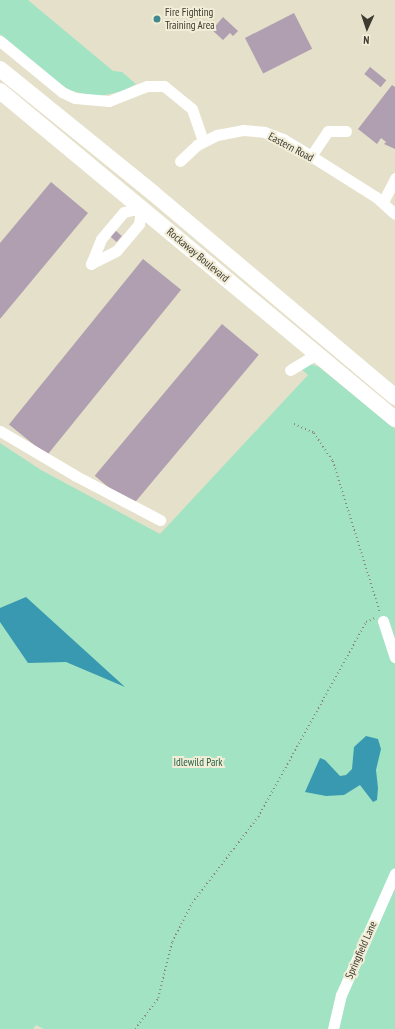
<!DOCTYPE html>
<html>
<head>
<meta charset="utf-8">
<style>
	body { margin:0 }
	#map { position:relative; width:395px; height:1029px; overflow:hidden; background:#e5e0c9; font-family:"PT Sans Narrow",sans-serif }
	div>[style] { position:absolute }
	.green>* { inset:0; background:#a1e3c3 }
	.water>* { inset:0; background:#3999b1 }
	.building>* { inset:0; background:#af9fb0; transform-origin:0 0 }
	.path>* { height:1.5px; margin-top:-0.75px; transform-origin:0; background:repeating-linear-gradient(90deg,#8b8878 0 1px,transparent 0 4px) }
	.minor>* { height:11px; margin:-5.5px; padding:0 5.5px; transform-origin:5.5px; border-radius:5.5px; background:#fff }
	.highway>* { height:16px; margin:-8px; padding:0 8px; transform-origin:8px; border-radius:8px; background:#fff }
	.dots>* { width:11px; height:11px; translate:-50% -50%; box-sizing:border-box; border:2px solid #f2edd6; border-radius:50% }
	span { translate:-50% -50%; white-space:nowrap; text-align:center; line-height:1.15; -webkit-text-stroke:4px #f2edd6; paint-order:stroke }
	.poi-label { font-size:11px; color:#3c3a31 }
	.left { translate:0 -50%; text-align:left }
	.street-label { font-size:11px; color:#3c3a31 }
	.park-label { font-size:11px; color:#256148 }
	.north { position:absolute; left:347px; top:8px; width:40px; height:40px; -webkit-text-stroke:3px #f2edd6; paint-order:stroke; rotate:183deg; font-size:11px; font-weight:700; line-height:16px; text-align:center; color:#3c3a31 }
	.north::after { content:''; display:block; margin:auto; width:14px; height:18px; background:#3c3a31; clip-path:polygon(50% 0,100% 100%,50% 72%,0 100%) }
</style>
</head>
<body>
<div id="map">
	<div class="green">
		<i style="clip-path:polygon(0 0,28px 0,113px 71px,122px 72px,136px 84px,123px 91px,96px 97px,69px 90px,60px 84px,0 34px)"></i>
		<i style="clip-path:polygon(311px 364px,319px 367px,395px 429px,395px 1029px,44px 1029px,36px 1025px,33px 1029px,0 1029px,0 443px,41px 470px,160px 534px,308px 375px,300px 368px)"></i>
	</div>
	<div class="water">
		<i style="clip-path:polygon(26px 597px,125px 687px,66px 662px,28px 663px,0 622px,0 608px)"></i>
		<i style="clip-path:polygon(366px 736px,378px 739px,381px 749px,376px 770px,378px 788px,377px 800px,373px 802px,360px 785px,344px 795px,326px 796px,305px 792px,320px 758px,325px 760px,340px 776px,346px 775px,352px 769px,354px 747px)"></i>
	</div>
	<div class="building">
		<i style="left:294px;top:13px;width:40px;height:55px;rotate:63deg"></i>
		<i style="clip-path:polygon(223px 17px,238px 31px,233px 36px,230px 33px,223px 40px,212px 30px)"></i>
		<i style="left:370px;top:67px;width:21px;height:9px;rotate:39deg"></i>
		<i style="clip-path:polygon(392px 85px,395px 87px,395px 149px,384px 144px,386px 142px,381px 138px,377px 144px,358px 129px)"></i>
		<i style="clip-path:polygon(51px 182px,88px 213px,0 319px,0 243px)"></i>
		<i style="left:115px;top:230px;width:9px;height:8px;rotate:41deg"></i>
		<i style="left:143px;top:259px;width:49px;height:213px;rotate:39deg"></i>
		<i style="left:222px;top:324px;width:48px;height:198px;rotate:40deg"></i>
	</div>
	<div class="path">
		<i style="left:294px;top:424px;width:22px;rotate:24deg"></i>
		<i style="left:314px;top:433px;width:34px;rotate:56deg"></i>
		<i style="left:333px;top:461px;width:158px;rotate:72.7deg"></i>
		<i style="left:135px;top:1029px;width:39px;rotate:-53deg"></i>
		<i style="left:158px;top:998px;width:58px;rotate:-76deg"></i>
		<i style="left:172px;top:942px;width:44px;rotate:-62.9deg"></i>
		<i style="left:192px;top:903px;width:108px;rotate:-52.5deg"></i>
		<i style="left:258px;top:817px;width:223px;rotate:-61deg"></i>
		<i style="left:366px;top:622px;width:10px;rotate:-24deg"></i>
	</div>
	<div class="minor">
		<i style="left:0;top:41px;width:80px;rotate:39.4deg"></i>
		<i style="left:62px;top:92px;width:14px;rotate:25deg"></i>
		<i style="left:75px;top:98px;width:34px;rotate:5deg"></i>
		<i style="left:109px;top:101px;width:41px;rotate:-21.5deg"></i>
		<i style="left:147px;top:86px;width:17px"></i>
		<i style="left:164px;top:86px;width:36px;rotate:39deg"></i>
		<i style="left:192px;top:109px;width:34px;rotate:71deg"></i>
		<i style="left:311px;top:156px;width:30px;rotate:-56deg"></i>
		<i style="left:328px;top:131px;width:18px"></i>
		<i style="left:180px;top:161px;width:23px;rotate:-43deg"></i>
		<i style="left:197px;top:145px;width:22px;rotate:-27deg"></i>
		<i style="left:217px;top:135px;width:26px;rotate:-11deg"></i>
		<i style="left:243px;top:130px;width:21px;rotate:5deg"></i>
		<i style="left:264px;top:132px;width:20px;rotate:20deg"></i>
		<i style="left:283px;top:139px;width:33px;rotate:31deg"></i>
		<i style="left:311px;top:156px;width:77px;rotate:32.2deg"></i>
		<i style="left:376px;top:197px;width:25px;rotate:42deg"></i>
		<i style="left:383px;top:202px;width:27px;rotate:-63deg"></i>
		<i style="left:141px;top:208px;width:16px;rotate:97deg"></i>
		<i style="left:139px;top:224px;width:35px;rotate:130deg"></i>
		<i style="left:116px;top:251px;width:28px;rotate:153deg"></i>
		<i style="left:91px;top:264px;width:27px;rotate:-68deg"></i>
		<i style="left:101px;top:239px;width:35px;rotate:-50deg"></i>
		<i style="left:124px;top:212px;width:17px;rotate:-13deg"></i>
		<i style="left:290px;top:370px;width:31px;rotate:-31deg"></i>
		<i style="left:0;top:431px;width:88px;rotate:30.6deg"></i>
		<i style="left:76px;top:476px;width:95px;rotate:27.6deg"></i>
		<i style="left:383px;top:621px;width:38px;rotate:72deg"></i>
		<i style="left:333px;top:1029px;width:35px;rotate:-77deg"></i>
		<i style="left:341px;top:995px;width:133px;rotate:-66.1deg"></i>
	</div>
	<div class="highway">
		<i style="left:0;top:69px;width:197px;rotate:39deg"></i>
		<i style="left:153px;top:193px;width:317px;rotate:40.1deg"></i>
		<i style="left:0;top:91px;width:513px;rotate:39.71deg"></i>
	</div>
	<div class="dots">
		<i style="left:157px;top:19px;background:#428a90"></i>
	</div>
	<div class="poi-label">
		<span class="left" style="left:165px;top:19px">Fire Fighting<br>Training Area</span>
	</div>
	<div class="street-label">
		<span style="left:291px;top:147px;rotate:28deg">Eastern Road</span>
		<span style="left:198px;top:255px;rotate:40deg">Rockaway Boulevard</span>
		<span style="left:361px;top:950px;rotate:-66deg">Springfield Lane</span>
	</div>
	<div class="park-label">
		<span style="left:198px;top:762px">Idlewild Park</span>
	</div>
	<div class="north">N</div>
</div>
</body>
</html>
